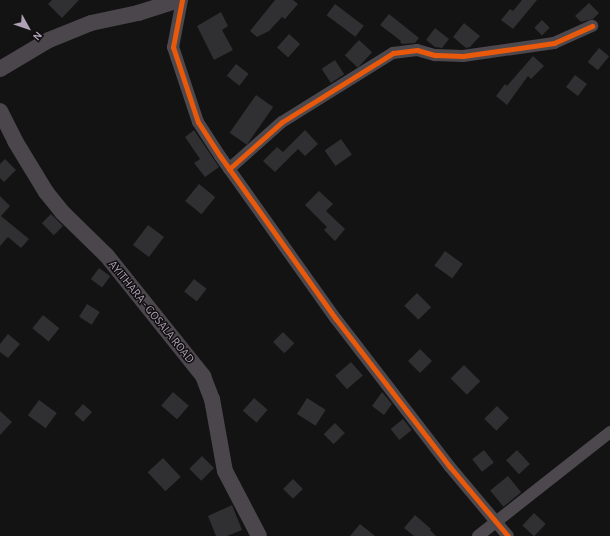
<!DOCTYPE html>
<html>
<head>
<meta charset="utf-8">
<style>
	body { margin:0 }
	#map { position:relative; width:610px; height:536px; overflow:hidden; background:#131313; font-family:"Alegreya Sans",sans-serif }
	div>[style] { position:absolute }
	.building>* { inset:0; background:#302f31; transform-origin:0 0 }
	.minor>* { height:12px; margin:-6px; padding:0 6px; transform-origin:6px; border-radius:6px; background:#4c484e }
	.secondary>* { height:16px; margin:-8px; padding:0 8px; transform-origin:8px; border-radius:8px; background:#4a464b }
	.cycleway>* { height:5px; margin:-2.5px; padding:0 2.5px; transform-origin:2.5px; border-radius:2.5px; background:#e8590c }
	span { translate:-50% -50%; white-space:nowrap; text-align:center; line-height:1.15; -webkit-text-stroke:3px #0f0d0f; paint-order:stroke }
	.street-label { font-size:12px; color:#afa2b6 }
	.north { position:absolute; left:8px; top:8px; width:40px; height:40px; -webkit-text-stroke:3px #0f0d0f; paint-order:stroke; rotate:130deg; font-size:11px; font-weight:700; line-height:16px; text-align:center; color:#afa2b6 }
	.north::after { content:''; display:block; margin:auto; width:14px; height:18px; background:#afa2b6; clip-path:polygon(50% 0,100% 100%,50% 72%,0 100%) }
</style>
</head>
<body>
<div id="map">
	<div class="building">
		<i style="clip-path:polygon(52px 0,79px 0,62px 18px,48px 4px)"></i>
		<i style="clip-path:polygon(275px 0,293px 0,298px 4px,285px 19px,282px 17px,269px 31px,257px 37px,250px 31px)"></i>
		<i style="clip-path:polygon(522px 0,537px 0,513px 29px,501px 20px,510px 9px,513px 11px)"></i>
		<i style="clip-path:polygon(589px 3px,599px 13px,593px 19px,581px 22px,575px 16px)"></i>
		<i style="left:335px;top:4px;width:36px;height:14px;rotate:37deg"></i>
		<i style="clip-path:polygon(221px 12px,228px 26px,222px 30px,233px 50px,214px 60px,197px 26px)"></i>
		<i style="clip-path:polygon(389px 14px,419px 38px,415px 43px,402px 44px,400px 42px,401px 41px,380px 25px)"></i>
		<i style="left:542px;top:20px;width:11px;height:11px;rotate:45deg"></i>
		<i style="clip-path:polygon(464px 23px,480px 36px,470px 47px,466px 48px,453px 37px)"></i>
		<i style="clip-path:polygon(435px 28px,449px 39px,442px 48px,435px 47px,426px 40px)"></i>
		<i style="left:289px;top:34px;width:15px;height:18px;rotate:42deg"></i>
		<i style="left:359px;top:40px;width:18px;height:21px;rotate:43deg"></i>
		<i style="left:599px;top:48px;width:13px;height:18px;rotate:39deg"></i>
		<i style="clip-path:polygon(533px 56px,544px 66px,531px 79px,528px 76px,507px 105px,496px 96px,505px 84px,507px 86px)"></i>
		<i style="left:335px;top:60px;width:17px;height:16px;rotate:57deg"></i>
		<i style="left:236px;top:64px;width:16px;height:15px;rotate:38deg"></i>
		<i style="left:575px;top:75px;width:15px;height:15px;rotate:37deg"></i>
		<i style="left:256px;top:95px;width:21px;height:46px;rotate:35deg"></i>
		<i style="clip-path:polygon(194px 130px,219px 167px,205px 177px,194px 163px,200px 159px,185px 137px)"></i>
		<i style="clip-path:polygon(305px 130px,318px 144px,305px 156px,298px 149px,275px 172px,263px 161px,277px 147px,283px 152px)"></i>
		<i style="left:341px;top:139px;width:19px;height:20px;rotate:55deg"></i>
		<i style="clip-path:polygon(5px 159px,16px 170px,4px 182px,0 178px,0 164px)"></i>
		<i style="left:199px;top:184px;width:21px;height:22px;rotate:39deg"></i>
		<i style="clip-path:polygon(319px 191px,333px 204px,326px 211px,345px 229px,335px 241px,324px 230px,327px 227px,305px 205px)"></i>
		<i style="clip-path:polygon(0 196px,10px 206px,1px 216px,29px 239px,21px 248px,8px 237px,0 246px)"></i>
		<i style="left:51px;top:214px;width:17px;height:13px;rotate:45deg"></i>
		<i style="left:148px;top:225px;width:20px;height:25px;rotate:37deg"></i>
		<i style="left:445px;top:251px;width:22px;height:18px;rotate:36deg"></i>
		<i style="left:99px;top:268px;width:14px;height:14px;rotate:36deg"></i>
		<i style="left:194px;top:279px;width:16px;height:16px;rotate:38deg"></i>
		<i style="left:417px;top:293px;width:20px;height:18px;rotate:45deg"></i>
		<i style="left:87px;top:304px;width:15px;height:15px;rotate:32deg"></i>
		<i style="left:43px;top:315px;width:21px;height:17px;rotate:39deg"></i>
		<i style="left:283px;top:332px;width:16px;height:14px;rotate:45deg"></i>
		<i style="clip-path:polygon(8px 334px,20px 344px,8px 358px,0 352px,0 344px)"></i>
		<i style="left:420px;top:349px;width:17px;height:17px;rotate:45deg"></i>
		<i style="left:351px;top:362px;width:18px;height:21px;rotate:49deg"></i>
		<i style="left:464px;top:365px;width:23px;height:19px;rotate:45deg"></i>
		<i style="left:173px;top:392px;width:21px;height:18px;rotate:41deg"></i>
		<i style="clip-path:polygon(382px 392px,392px 404px,384px 415px,372px 406px)"></i>
		<i style="left:254px;top:398px;width:18px;height:17px;rotate:41deg"></i>
		<i style="left:307px;top:398px;width:22px;height:19px;rotate:32deg"></i>
		<i style="left:39px;top:400px;width:22px;height:19px;rotate:36deg"></i>
		<i style="left:83px;top:404px;width:12px;height:13px;rotate:42deg"></i>
		<i style="left:497px;top:406px;width:17px;height:18px;rotate:45deg"></i>
		<i style="clip-path:polygon(0 411px,12px 422px,0 435px)"></i>
		<i style="left:403px;top:419px;width:14px;height:16px;rotate:51deg"></i>
		<i style="left:335px;top:423px;width:14px;height:16px;rotate:45deg"></i>
		<i style="left:484px;top:450px;width:16px;height:15px;rotate:52deg"></i>
		<i style="left:517px;top:450px;width:19px;height:15px;rotate:47deg"></i>
		<i style="left:202px;top:456px;width:17px;height:18px;rotate:45deg"></i>
		<i style="left:163px;top:458px;width:26px;height:21px;rotate:47deg"></i>
		<i style="left:508px;top:476px;width:21px;height:23px;rotate:51deg"></i>
		<i style="left:293px;top:479px;width:14px;height:14px;rotate:45deg"></i>
		<i style="clip-path:polygon(232px 505px,242px 530px,227px 536px,216px 536px,208px 516px)"></i>
		<i style="left:534px;top:513px;width:16px;height:17px;rotate:43deg"></i>
		<i style="clip-path:polygon(415px 515px,431px 529px,430px 530px,436px 536px,414px 536px,404px 528px)"></i>
		<i style="clip-path:polygon(360px 524px,375px 536px,350px 536px)"></i>
	</div>
	<div class="minor">
		<i style="left:182px;top:0;width:48px;rotate:100.8deg"></i>
		<i style="left:173px;top:47px;width:79px;rotate:71.6deg"></i>
		<i style="left:198px;top:122px;width:40px;rotate:57.1deg"></i>
		<i style="left:220px;top:156px;width:200px;rotate:54.6deg"></i>
		<i style="left:336px;top:319px;width:187px;rotate:52.4deg"></i>
		<i style="left:450px;top:467px;width:90px;rotate:50deg"></i>
		<i style="left:229px;top:169px;width:71px;rotate:-41.6deg"></i>
		<i style="left:282px;top:122px;width:131px;rotate:-31.9deg"></i>
		<i style="left:393px;top:53px;width:24px;rotate:-7deg"></i>
		<i style="left:417px;top:50px;width:19px;rotate:16deg"></i>
		<i style="left:435px;top:55px;width:28px;rotate:2deg"></i>
		<i style="left:463px;top:56px;width:92px;rotate:-8.1deg"></i>
		<i style="left:554px;top:43px;width:42px;rotate:-24.1deg"></i>
		<i style="left:478px;top:536px;width:168px;rotate:-38.2deg"></i>
	</div>
	<div class="secondary">
		<i style="left:0;top:69px;width:57px;rotate:-30.6deg"></i>
		<i style="left:49px;top:40px;width:45px;rotate:-22deg"></i>
		<i style="left:91px;top:23px;width:48px;rotate:-12deg"></i>
		<i style="left:138px;top:13px;width:43px;rotate:-17.6deg"></i>
		<i style="left:0;top:111px;width:34px;rotate:63deg"></i>
		<i style="left:15px;top:141px;width:60px;rotate:58.7deg"></i>
		<i style="left:46px;top:192px;width:26px;rotate:51deg"></i>
		<i style="left:62px;top:212px;width:63px;rotate:44.4deg"></i>
		<i style="left:107px;top:256px;width:154px;rotate:51.3deg"></i>
		<i style="left:203px;top:376px;width:25px;rotate:69deg"></i>
		<i style="left:212px;top:399px;width:73px;rotate:79.8deg"></i>
		<i style="left:225px;top:471px;width:73px;rotate:62.4deg"></i>
	</div>
	<div class="cycleway">
		<i style="left:182px;top:0;width:48px;rotate:100.8deg"></i>
		<i style="left:173px;top:47px;width:79px;rotate:71.6deg"></i>
		<i style="left:198px;top:122px;width:40px;rotate:57.1deg"></i>
		<i style="left:220px;top:156px;width:200px;rotate:54.6deg"></i>
		<i style="left:336px;top:319px;width:187px;rotate:52.4deg"></i>
		<i style="left:450px;top:467px;width:90px;rotate:50deg"></i>
		<i style="left:229px;top:169px;width:71px;rotate:-41.6deg"></i>
		<i style="left:282px;top:122px;width:131px;rotate:-31.9deg"></i>
		<i style="left:393px;top:53px;width:24px;rotate:-7deg"></i>
		<i style="left:417px;top:50px;width:19px;rotate:16deg"></i>
		<i style="left:435px;top:55px;width:28px;rotate:2deg"></i>
		<i style="left:463px;top:56px;width:92px;rotate:-8.1deg"></i>
		<i style="left:554px;top:43px;width:42px;rotate:-24.1deg"></i>
	</div>
	<div class="street-label">
		<span style="left:151px;top:312px;rotate:51deg">AYITHARA - GOSALA ROAD</span>
	</div>
	<div class="north">N</div>
</div>
</body>
</html>
